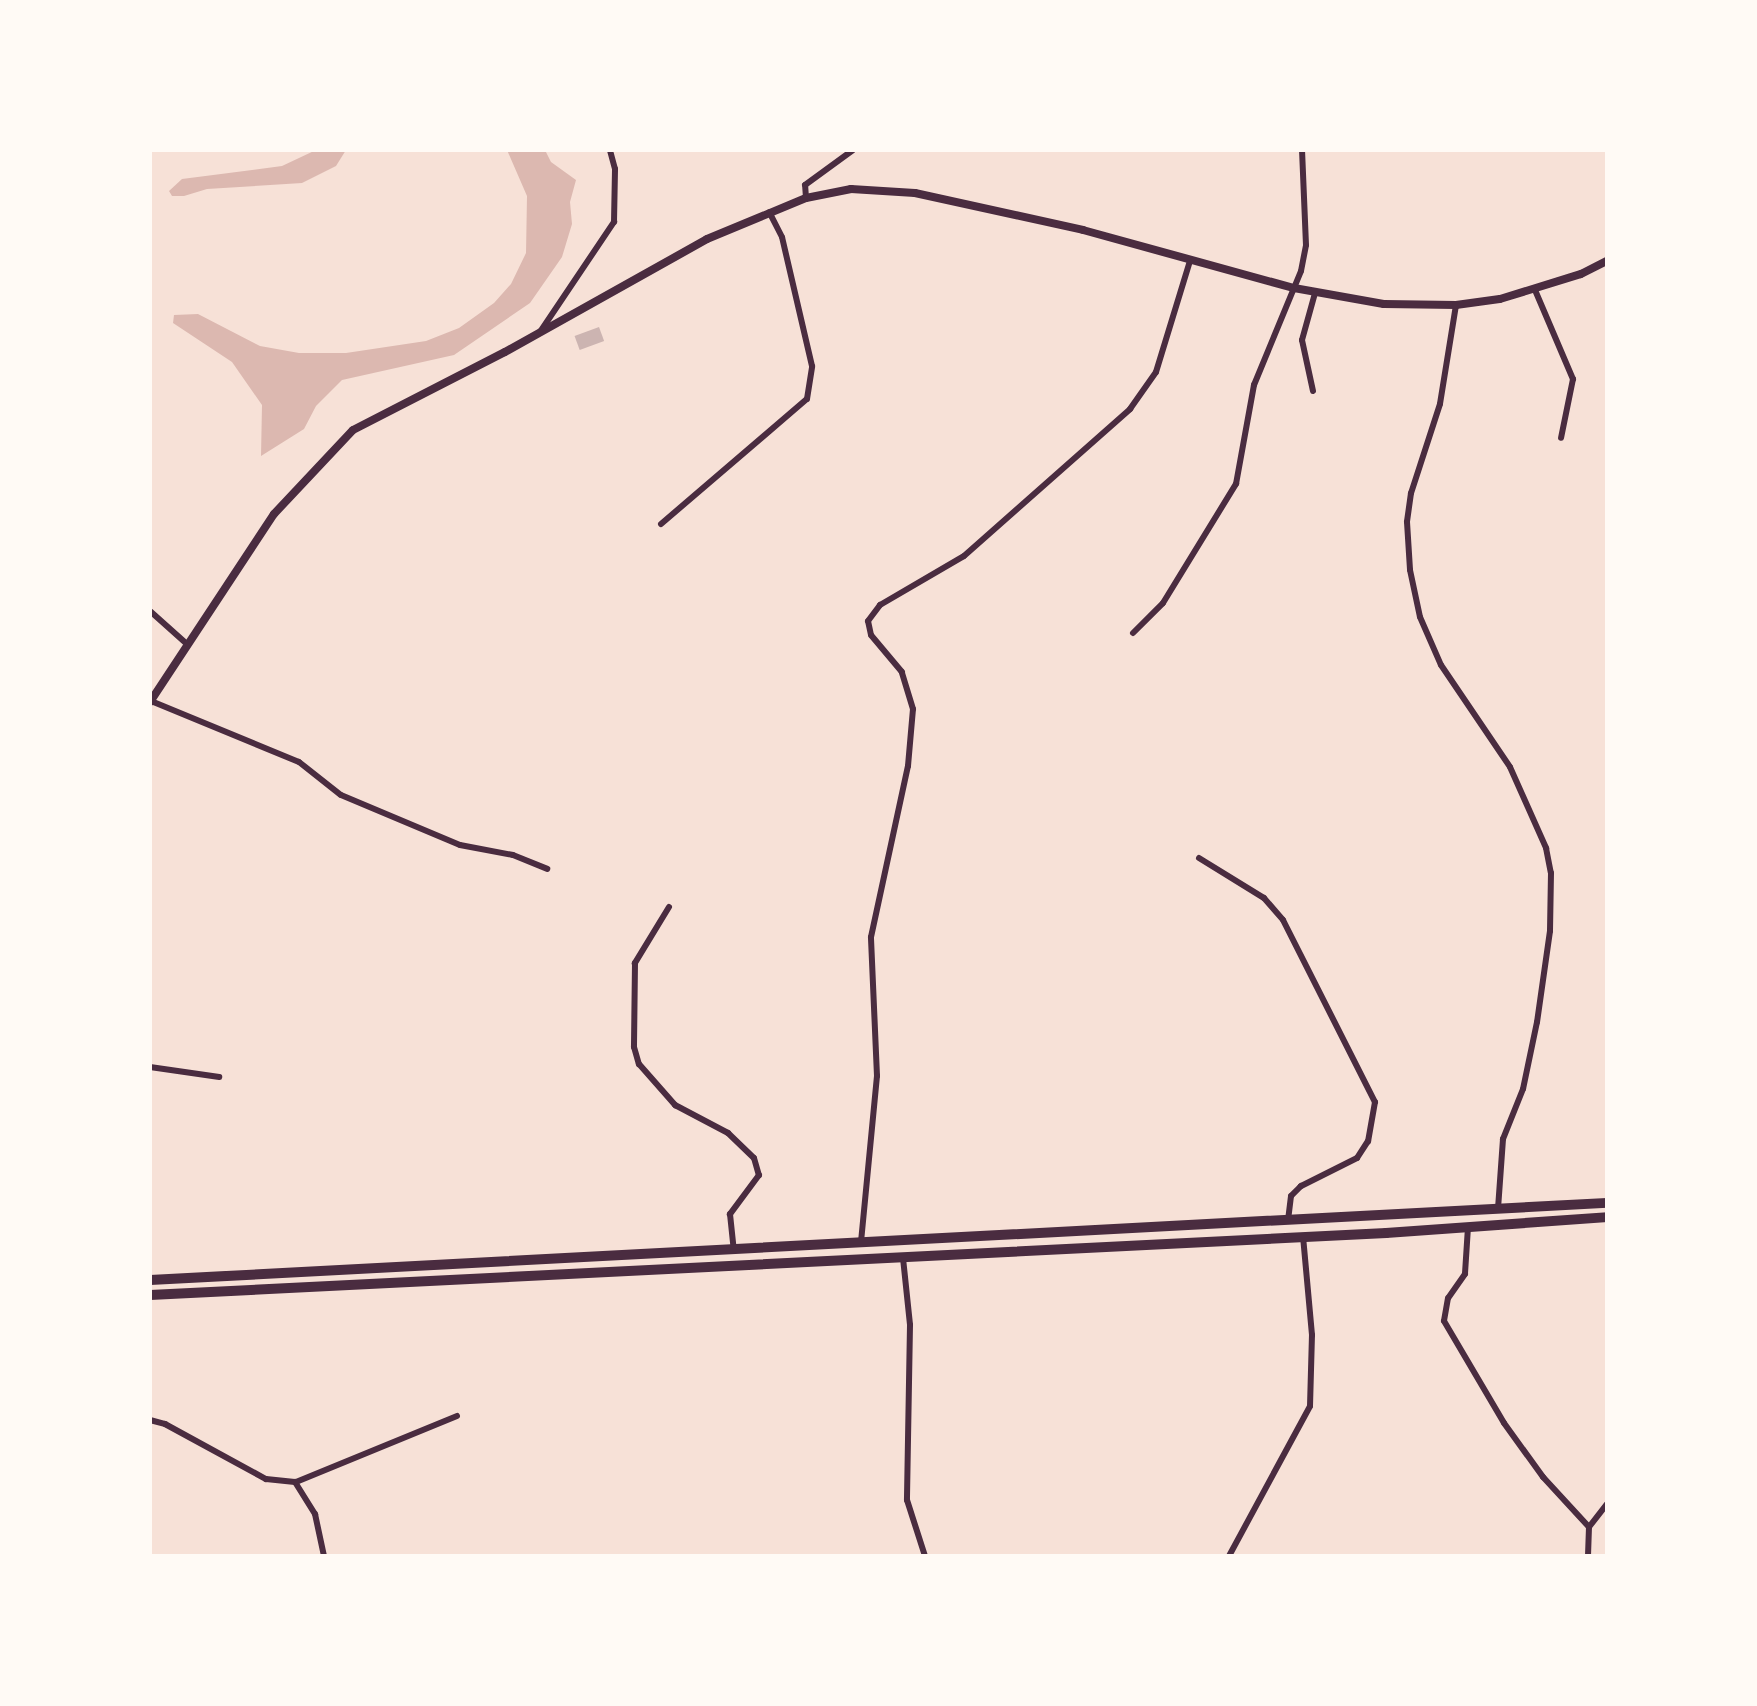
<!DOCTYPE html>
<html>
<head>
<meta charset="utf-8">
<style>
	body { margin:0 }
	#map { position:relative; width:1757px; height:1706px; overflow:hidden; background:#f7e1d7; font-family:Quicksand,sans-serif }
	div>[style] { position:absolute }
	.water>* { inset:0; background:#dcb8b0 }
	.building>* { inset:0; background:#ccb4b1; transform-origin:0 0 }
	.minor>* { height:6px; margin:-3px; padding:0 3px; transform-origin:3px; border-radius:3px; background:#4a2c40 }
	.tertiary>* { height:8px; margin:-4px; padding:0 4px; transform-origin:4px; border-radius:4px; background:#4a2c40 }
	.trunk>* { height:10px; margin:-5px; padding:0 5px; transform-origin:5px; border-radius:5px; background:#4a2c40 }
	span { translate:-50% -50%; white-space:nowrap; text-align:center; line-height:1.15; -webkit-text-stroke:10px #fffaf5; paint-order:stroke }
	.frame { position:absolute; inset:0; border:152px solid #fffaf5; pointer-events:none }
</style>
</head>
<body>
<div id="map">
	<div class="water">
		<i style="clip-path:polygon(316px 150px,346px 150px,336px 166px,302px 183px,207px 189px,184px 196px,172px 196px,169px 191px,182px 179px,282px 166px)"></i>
		<i style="clip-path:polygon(507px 150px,545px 150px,551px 162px,576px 180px,570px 202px,572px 224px,562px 257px,530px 303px,454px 355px,342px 380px,316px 406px,304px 429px,261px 456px,262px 405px,232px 362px,173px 323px,174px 315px,198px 314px,260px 346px,299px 353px,346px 353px,426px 341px,459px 328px,494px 303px,511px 284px,526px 253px,527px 196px)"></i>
	</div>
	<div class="building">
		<i style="left:599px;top:327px;width:15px;height:26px;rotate:70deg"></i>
	</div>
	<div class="minor">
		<i style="left:806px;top:198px;width:13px;rotate:-94deg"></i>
		<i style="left:805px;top:185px;width:59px;rotate:-36.1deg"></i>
		<i style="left:1535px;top:290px;width:97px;rotate:66.9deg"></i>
		<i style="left:1573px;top:379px;width:60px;rotate:101.5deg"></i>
		<i style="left:1456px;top:305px;width:100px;rotate:99.2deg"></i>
		<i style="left:1440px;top:404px;width:94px;rotate:108deg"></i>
		<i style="left:1411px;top:493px;width:29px;rotate:98deg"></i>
		<i style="left:1407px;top:522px;width:48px;rotate:86.4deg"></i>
		<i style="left:1410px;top:570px;width:48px;rotate:78deg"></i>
		<i style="left:1420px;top:617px;width:52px;rotate:66.4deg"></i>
		<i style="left:1441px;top:665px;width:123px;rotate:55.9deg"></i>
		<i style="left:1510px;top:767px;width:89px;rotate:66deg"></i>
		<i style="left:1546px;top:848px;width:25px;rotate:79deg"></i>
		<i style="left:1551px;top:873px;width:58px;rotate:91deg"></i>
		<i style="left:1550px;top:931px;width:92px;rotate:98.1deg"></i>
		<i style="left:1537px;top:1022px;width:68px;rotate:101.8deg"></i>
		<i style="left:1523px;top:1089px;width:54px;rotate:111.8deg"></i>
		<i style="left:1503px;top:1139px;width:69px;rotate:94.1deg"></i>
		<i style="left:540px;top:332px;width:133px;rotate:-56.1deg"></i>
		<i style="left:614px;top:222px;width:53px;rotate:-88.9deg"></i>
		<i style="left:615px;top:169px;width:20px;rotate:-105deg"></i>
		<i style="left:1313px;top:391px;width:52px;rotate:-102.2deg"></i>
		<i style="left:1302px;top:340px;width:49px;rotate:-74.5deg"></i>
		<i style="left:661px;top:524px;width:192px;rotate:-40.6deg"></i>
		<i style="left:807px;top:399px;width:33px;rotate:-81deg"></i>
		<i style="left:812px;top:366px;width:132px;rotate:-103.1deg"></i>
		<i style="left:782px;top:237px;width:28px;rotate:-117deg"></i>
		<i style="left:150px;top:611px;width:51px;rotate:41.8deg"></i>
		<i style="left:1133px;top:633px;width:42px;rotate:-45deg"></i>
		<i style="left:1163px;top:603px;width:140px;rotate:-58.5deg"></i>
		<i style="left:1236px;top:484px;width:101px;rotate:-79.7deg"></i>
		<i style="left:1254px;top:385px;width:123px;rotate:-67.6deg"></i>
		<i style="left:1301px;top:271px;width:26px;rotate:-79deg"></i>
		<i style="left:1306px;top:245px;width:95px;rotate:-92.4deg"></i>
		<i style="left:151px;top:701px;width:160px;rotate:22.4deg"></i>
		<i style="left:299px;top:762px;width:53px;rotate:38.2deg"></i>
		<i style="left:341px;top:795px;width:129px;rotate:22.8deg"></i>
		<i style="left:460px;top:845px;width:54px;rotate:10.7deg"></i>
		<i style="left:513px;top:855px;width:37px;rotate:22deg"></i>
		<i style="left:1199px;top:858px;width:76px;rotate:31.6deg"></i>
		<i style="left:1264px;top:898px;width:29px;rotate:49deg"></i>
		<i style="left:1283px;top:920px;width:204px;rotate:63.2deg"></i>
		<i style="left:1375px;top:1102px;width:40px;rotate:100deg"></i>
		<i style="left:1368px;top:1141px;width:20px;rotate:123deg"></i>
		<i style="left:1357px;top:1158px;width:63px;rotate:153.4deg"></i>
		<i style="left:1301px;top:1186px;width:14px;rotate:135deg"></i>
		<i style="left:1291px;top:1196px;width:24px;rotate:97deg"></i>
		<i style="left:669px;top:907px;width:66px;rotate:121.3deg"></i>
		<i style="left:635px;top:963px;width:84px;rotate:90.7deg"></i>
		<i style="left:634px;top:1047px;width:18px;rotate:74deg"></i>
		<i style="left:639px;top:1064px;width:55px;rotate:48.7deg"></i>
		<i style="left:675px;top:1105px;width:60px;rotate:27.8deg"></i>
		<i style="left:728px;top:1133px;width:36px;rotate:44deg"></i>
		<i style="left:754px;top:1158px;width:18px;rotate:74deg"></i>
		<i style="left:759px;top:1175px;width:49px;rotate:126.6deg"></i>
		<i style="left:730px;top:1214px;width:36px;rotate:84deg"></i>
		<i style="left:150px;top:1067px;width:70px;rotate:8.2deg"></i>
		<i style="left:1468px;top:1227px;width:47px;rotate:93.7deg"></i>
		<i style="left:1465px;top:1274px;width:29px;rotate:125deg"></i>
		<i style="left:1448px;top:1298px;width:23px;rotate:100deg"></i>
		<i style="left:1444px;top:1321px;width:118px;rotate:59.5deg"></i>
		<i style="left:1504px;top:1423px;width:67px;rotate:54.2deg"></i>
		<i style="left:1543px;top:1477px;width:68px;rotate:47.4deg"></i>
		<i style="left:1589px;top:1527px;width:29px;rotate:92deg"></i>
		<i style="left:861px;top:1242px;width:167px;rotate:-84.5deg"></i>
		<i style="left:877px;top:1076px;width:139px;rotate:-92.5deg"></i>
		<i style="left:871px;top:937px;width:175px;rotate:-77.8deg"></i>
		<i style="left:908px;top:766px;width:57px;rotate:-85deg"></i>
		<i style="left:913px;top:709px;width:39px;rotate:-107deg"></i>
		<i style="left:902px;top:672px;width:48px;rotate:-130deg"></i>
		<i style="left:871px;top:635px;width:14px;rotate:-102deg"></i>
		<i style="left:868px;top:621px;width:20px;rotate:-53deg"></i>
		<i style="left:880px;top:605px;width:97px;rotate:-30.3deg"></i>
		<i style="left:964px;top:556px;width:222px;rotate:-41.5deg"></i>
		<i style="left:1130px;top:409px;width:45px;rotate:-54.9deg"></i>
		<i style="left:1156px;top:372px;width:116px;rotate:-73deg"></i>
		<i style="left:903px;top:1258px;width:67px;rotate:84deg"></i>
		<i style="left:910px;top:1325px;width:175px;rotate:91deg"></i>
		<i style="left:907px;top:1500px;width:59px;rotate:72.2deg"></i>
		<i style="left:150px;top:1420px;width:16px;rotate:15deg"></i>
		<i style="left:165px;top:1424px;width:115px;rotate:28.6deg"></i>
		<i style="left:266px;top:1479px;width:29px;rotate:6deg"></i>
		<i style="left:295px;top:1482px;width:38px;rotate:58deg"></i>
		<i style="left:315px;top:1514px;width:43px;rotate:77.9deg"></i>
		<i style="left:296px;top:1482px;width:174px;rotate:-22.3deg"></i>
		<i style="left:1589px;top:1527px;width:29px;rotate:-52deg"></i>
		<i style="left:1229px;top:1556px;width:170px;rotate:-61.6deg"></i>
		<i style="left:1310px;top:1406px;width:71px;rotate:-88.4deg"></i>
		<i style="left:1312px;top:1335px;width:99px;rotate:-95.2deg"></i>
	</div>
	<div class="tertiary">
		<i style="left:150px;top:702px;width:225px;rotate:-56.6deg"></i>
		<i style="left:274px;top:514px;width:115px;rotate:-46.8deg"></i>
		<i style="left:353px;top:430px;width:171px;rotate:-27.2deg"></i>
		<i style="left:505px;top:352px;width:231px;rotate:-29.2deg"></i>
		<i style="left:707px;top:239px;width:107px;rotate:-22.5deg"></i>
		<i style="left:806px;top:198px;width:46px;rotate:-11.3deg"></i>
		<i style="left:851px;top:189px;width:64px;rotate:3.6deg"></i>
		<i style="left:915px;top:193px;width:172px;rotate:12.4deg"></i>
		<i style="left:1083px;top:230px;width:219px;rotate:15.4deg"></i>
		<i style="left:1294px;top:288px;width:91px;rotate:10.1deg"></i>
		<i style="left:1384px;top:304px;width:72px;rotate:0.8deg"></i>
		<i style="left:1456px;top:305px;width:44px;rotate:-7.8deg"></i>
		<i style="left:1500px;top:299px;width:85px;rotate:-17.2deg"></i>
		<i style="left:1581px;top:274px;width:29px;rotate:-27deg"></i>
	</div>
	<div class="trunk">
		<i style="left:150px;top:1280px;width:1459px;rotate:-3.03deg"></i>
		<i style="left:150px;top:1295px;width:1238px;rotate:-2.87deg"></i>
		<i style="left:1386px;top:1233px;width:222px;rotate:-4.1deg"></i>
	</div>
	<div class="frame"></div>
</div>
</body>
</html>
